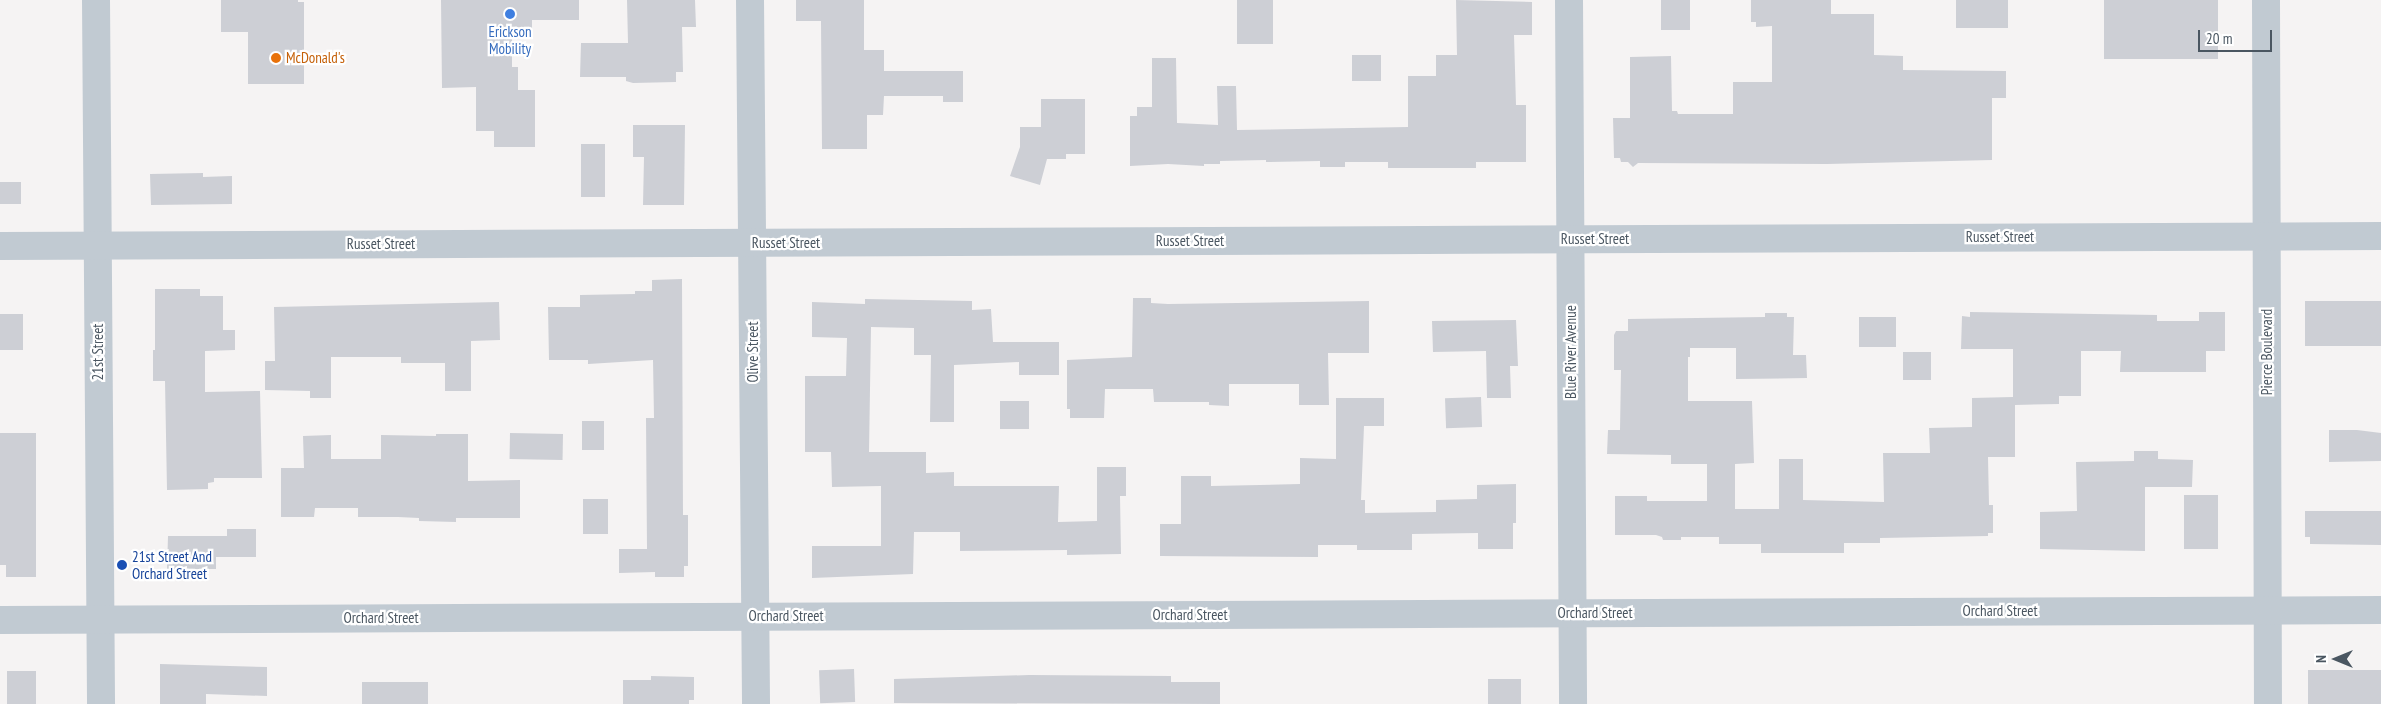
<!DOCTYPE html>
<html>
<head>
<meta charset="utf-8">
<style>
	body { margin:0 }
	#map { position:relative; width:2381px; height:704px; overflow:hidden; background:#f5f3f3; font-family:"PT Sans Narrow",sans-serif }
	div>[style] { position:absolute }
	.building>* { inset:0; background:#cdcfd5; transform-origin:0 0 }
	.minor>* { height:28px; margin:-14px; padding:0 14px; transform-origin:14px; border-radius:14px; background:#c1cad2 }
	.dots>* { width:14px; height:14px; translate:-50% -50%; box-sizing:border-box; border:2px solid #fff; border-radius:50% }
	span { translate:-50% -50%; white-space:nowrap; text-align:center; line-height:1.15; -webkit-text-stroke:4.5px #fff; paint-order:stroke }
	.shop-label { font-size:15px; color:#366cbe }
	.food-label { font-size:15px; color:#c56008 }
	.left { translate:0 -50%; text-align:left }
	.street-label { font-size:15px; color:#4a5661 }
	.transit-label { font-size:15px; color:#164399 }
	.north { position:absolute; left:2311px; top:634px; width:50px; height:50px; -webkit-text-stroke:4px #fff; paint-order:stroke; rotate:270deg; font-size:14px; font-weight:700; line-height:20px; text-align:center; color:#4a5661 }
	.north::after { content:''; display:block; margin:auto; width:18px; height:22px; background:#4a5661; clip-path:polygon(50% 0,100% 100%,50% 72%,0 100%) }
	.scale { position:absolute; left:2198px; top:30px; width:74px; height:22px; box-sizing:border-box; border:2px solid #4a5661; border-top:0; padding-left:6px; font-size:15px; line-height:18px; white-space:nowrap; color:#4a5661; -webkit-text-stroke:4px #fff; paint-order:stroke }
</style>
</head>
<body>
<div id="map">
	<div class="building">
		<i style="clip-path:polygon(221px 0,298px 0,298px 2px,304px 2px,304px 84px,248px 84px,248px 32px,221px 32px)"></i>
		<i style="clip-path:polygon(441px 0,579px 0,579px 20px,532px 20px,532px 28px,512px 28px,512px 67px,518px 67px,518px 90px,535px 90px,535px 147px,494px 147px,494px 131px,476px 131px,476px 87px,442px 88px)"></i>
		<i style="clip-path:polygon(627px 0,695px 0,696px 27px,682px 27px,683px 72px,676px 72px,676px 82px,633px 83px,626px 81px,626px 77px,580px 77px,581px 43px,628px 43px)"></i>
		<i style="clip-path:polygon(796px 0,864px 0,864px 50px,884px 50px,884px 71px,963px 71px,963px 102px,943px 102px,943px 96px,884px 96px,883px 115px,867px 115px,867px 149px,822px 149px,821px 21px,796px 21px)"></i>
		<i style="left:1237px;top:0;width:36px;height:44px"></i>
		<i style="clip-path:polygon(1456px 0,1532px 2px,1532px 35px,1514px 35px,1516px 105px,1526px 105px,1526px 162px,1476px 162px,1476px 168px,1388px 168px,1388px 162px,1345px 162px,1345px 167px,1320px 167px,1320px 161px,1266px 162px,1266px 160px,1220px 161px,1220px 164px,1204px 164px,1204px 166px,1168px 164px,1130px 166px,1130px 116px,1137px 116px,1137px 107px,1152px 107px,1152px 58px,1176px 58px,1177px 123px,1218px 125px,1217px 86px,1236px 86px,1237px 130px,1408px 127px,1408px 76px,1436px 76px,1436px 55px,1457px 55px)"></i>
		<i style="left:1661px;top:0;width:29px;height:30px"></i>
		<i style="clip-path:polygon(1751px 0,1831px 0,1831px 14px,1874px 14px,1874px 55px,1903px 56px,1903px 70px,2006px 71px,2006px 98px,1992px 98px,1992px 160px,1827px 164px,1638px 163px,1633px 167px,1628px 162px,1621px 162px,1620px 158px,1614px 158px,1613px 118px,1630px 118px,1630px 57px,1671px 56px,1672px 111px,1677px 111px,1678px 114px,1733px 114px,1733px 82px,1772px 82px,1772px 26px,1756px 27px,1756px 22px,1751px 22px)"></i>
		<i style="left:1956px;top:0;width:52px;height:28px"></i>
		<i style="left:2104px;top:0;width:114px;height:59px"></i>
		<i style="left:1352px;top:55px;width:29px;height:26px"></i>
		<i style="clip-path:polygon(1041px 99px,1085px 99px,1085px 154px,1066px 154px,1066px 159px,1047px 159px,1040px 185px,1010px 176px,1020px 147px,1020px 127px,1041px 127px)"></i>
		<i style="clip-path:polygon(633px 125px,685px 125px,684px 205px,643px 205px,644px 157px,633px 157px)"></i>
		<i style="left:581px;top:144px;width:24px;height:53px"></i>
		<i style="clip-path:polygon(203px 173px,203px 177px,232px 176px,232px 204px,151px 205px,150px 174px)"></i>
		<i style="left:0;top:182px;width:21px;height:22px"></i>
		<i style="clip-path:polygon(682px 279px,683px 515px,688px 515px,688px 566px,684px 566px,684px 577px,655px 577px,655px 572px,619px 573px,619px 549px,647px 549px,646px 418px,654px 418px,653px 360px,588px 364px,588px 360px,549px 360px,548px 307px,580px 307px,580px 295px,635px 294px,635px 291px,652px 291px,652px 280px)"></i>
		<i style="clip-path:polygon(155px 289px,200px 289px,200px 296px,223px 296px,223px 330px,235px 330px,235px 350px,205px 351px,205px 392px,260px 391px,262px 478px,214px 478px,214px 482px,208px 483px,208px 489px,167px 490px,165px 381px,153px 381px,153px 350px,155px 350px)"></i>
		<i style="clip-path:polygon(1133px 298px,1151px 298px,1151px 303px,1168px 304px,1369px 301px,1369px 353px,1328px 353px,1329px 405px,1299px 405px,1299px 384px,1229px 384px,1229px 406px,1209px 405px,1209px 402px,1154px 402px,1153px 389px,1105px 389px,1104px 418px,1070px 418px,1070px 409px,1067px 409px,1067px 360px,1132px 357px)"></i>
		<i style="clip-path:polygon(865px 299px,972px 301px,972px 310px,991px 309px,993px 342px,1059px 342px,1059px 375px,1019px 375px,1019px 362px,954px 365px,954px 422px,930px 422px,931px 355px,914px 355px,914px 328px,871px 327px,869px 452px,926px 452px,926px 473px,954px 472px,954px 486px,1059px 486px,1058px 522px,1097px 521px,1097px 467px,1126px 467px,1126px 496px,1120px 496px,1121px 554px,1067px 555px,1067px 550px,960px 551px,960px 532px,914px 532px,913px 574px,812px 578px,812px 546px,881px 546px,881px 486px,832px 487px,831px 452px,805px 452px,805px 376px,846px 376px,847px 338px,812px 337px,812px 302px,865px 304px)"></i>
		<i style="left:2305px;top:301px;width:76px;height:45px"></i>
		<i style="clip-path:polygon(499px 302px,500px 340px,471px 341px,471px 391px,445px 391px,445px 363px,401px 363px,401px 357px,331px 357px,331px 398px,310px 398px,310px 391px,265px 390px,265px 361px,275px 361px,274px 307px)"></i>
		<i style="clip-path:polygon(1970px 312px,2157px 315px,2157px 321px,2199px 321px,2199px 312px,2225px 312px,2225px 351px,2206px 351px,2206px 372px,2120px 372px,2121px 351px,2081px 351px,2081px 396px,2059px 396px,2059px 404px,2015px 405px,2015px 457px,1988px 457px,1989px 505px,1993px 505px,1993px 533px,1988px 533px,1988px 536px,1880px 538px,1880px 543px,1844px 543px,1844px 553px,1761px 553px,1761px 544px,1719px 544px,1719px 537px,1681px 537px,1681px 540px,1663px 540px,1662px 537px,1656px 535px,1615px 535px,1615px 496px,1647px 496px,1647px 501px,1707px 501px,1707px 464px,1671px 464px,1671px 455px,1607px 454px,1608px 430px,1620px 430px,1621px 370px,1614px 370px,1614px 335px,1616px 331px,1628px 331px,1628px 319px,1765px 317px,1765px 313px,1787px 313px,1787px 317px,1794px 317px,1793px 355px,1806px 355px,1807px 378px,1736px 379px,1736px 348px,1690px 348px,1690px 357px,1688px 357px,1688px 401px,1752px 401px,1754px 463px,1735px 464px,1735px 509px,1779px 509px,1779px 459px,1803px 459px,1803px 500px,1884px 502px,1883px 453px,1930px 453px,1929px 428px,1972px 427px,1972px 398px,2013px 397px,2013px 349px,1961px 349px,1962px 316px,1970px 317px)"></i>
		<i style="left:23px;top:314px;width:36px;height:23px;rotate:90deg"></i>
		<i style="left:1859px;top:317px;width:37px;height:30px"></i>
		<i style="clip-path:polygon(1516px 320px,1518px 366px,1510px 366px,1511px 398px,1487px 398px,1486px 351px,1433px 352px,1432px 321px)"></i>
		<i style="left:1903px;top:352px;width:28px;height:28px"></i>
		<i style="left:1481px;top:397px;width:30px;height:36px;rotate:88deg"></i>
		<i style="clip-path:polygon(1336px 398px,1384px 398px,1384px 426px,1364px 426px,1361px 500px,1365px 500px,1365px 513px,1436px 512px,1436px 500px,1477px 499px,1477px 485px,1516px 484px,1516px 523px,1513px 523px,1513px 549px,1478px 549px,1478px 533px,1412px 534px,1412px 550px,1357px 550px,1357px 545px,1318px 545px,1318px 557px,1160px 556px,1160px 524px,1181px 524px,1181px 476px,1211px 476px,1211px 486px,1300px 484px,1300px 458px,1336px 459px)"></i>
		<i style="left:1000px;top:401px;width:29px;height:28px"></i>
		<i style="left:582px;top:421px;width:22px;height:29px"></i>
		<i style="clip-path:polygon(2329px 430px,2357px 430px,2381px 433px,2381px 461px,2329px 462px)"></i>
		<i style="clip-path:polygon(0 433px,36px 433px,36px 577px,6px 577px,6px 565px,0 565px)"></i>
		<i style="left:510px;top:433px;width:53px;height:26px;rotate:1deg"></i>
		<i style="clip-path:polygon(436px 434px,468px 434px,468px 481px,520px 480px,520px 518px,456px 518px,456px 522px,419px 521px,419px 518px,398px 517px,358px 517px,358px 508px,315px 508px,314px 517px,281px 517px,281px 468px,304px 468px,303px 436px,331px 435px,331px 459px,381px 459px,381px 435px,436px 436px)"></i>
		<i style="clip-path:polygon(2134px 451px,2158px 451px,2158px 459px,2193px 460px,2192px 487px,2145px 487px,2145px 551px,2040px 549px,2040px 512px,2077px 511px,2076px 462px,2134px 461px)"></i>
		<i style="left:2184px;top:495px;width:34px;height:54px"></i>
		<i style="left:583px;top:499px;width:25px;height:35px"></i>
		<i style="clip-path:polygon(2305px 511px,2381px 511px,2381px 545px,2310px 544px,2310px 537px,2305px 537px)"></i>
		<i style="clip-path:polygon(227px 529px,256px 529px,256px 557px,216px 557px,216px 569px,167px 569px,168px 536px,227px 536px)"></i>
		<i style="clip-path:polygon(160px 664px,267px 667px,267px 696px,206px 694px,206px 704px,160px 704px)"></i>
		<i style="left:854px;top:669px;width:33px;height:35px;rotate:88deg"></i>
		<i style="left:2381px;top:670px;width:34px;height:73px;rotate:90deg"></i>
		<i style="left:7px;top:671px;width:29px;height:33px"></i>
		<i style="clip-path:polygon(1029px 675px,1171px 676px,1171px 682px,1220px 682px,1220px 704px,894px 703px,894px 679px)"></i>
		<i style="clip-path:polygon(651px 676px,694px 677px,694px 700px,689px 700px,689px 704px,623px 704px,623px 680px,651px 680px)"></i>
		<i style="left:1488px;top:679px;width:33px;height:25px"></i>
		<i style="left:362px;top:682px;width:66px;height:22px"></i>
	</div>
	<div class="minor">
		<i style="left:96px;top:0;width:704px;rotate:89.59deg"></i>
		<i style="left:750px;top:0;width:704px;rotate:89.51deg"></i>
		<i style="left:1569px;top:0;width:704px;rotate:89.67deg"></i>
		<i style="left:2266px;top:0;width:704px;rotate:89.84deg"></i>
		<i style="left:0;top:246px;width:2381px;rotate:-0.24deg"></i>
		<i style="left:0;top:620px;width:2381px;rotate:-0.24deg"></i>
	</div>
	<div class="dots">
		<i style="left:510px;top:14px;background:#3f7fe0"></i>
		<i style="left:276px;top:58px;background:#e8710a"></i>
		<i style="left:122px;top:565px;background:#1a4fb4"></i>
	</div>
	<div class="shop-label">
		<span style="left:510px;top:40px">Erickson<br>Mobility</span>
	</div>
	<div class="food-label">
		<span class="left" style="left:286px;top:58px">McDonald's</span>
	</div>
	<div class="street-label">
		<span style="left:2000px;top:237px">Russet Street</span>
		<span style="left:1595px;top:239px">Russet Street</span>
		<span style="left:1190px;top:241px">Russet Street</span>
		<span style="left:786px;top:243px">Russet Street</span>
		<span style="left:381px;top:244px">Russet Street</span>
		<span style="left:98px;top:352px;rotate:-90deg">21st Street</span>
		<span style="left:753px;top:352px;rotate:-90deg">Olive Street</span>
		<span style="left:1571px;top:352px;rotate:-90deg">Blue River Avenue</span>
		<span style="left:2267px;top:352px;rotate:-90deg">Pierce Boulevard</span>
		<span style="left:2000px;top:611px">Orchard Street</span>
		<span style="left:1595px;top:613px">Orchard Street</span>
		<span style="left:1190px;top:615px">Orchard Street</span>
		<span style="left:786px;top:616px">Orchard Street</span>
		<span style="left:381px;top:618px">Orchard Street</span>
	</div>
	<div class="transit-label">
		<span class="left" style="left:132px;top:565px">21st Street And<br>Orchard Street</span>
	</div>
	<div class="north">N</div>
	<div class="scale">20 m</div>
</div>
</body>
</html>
